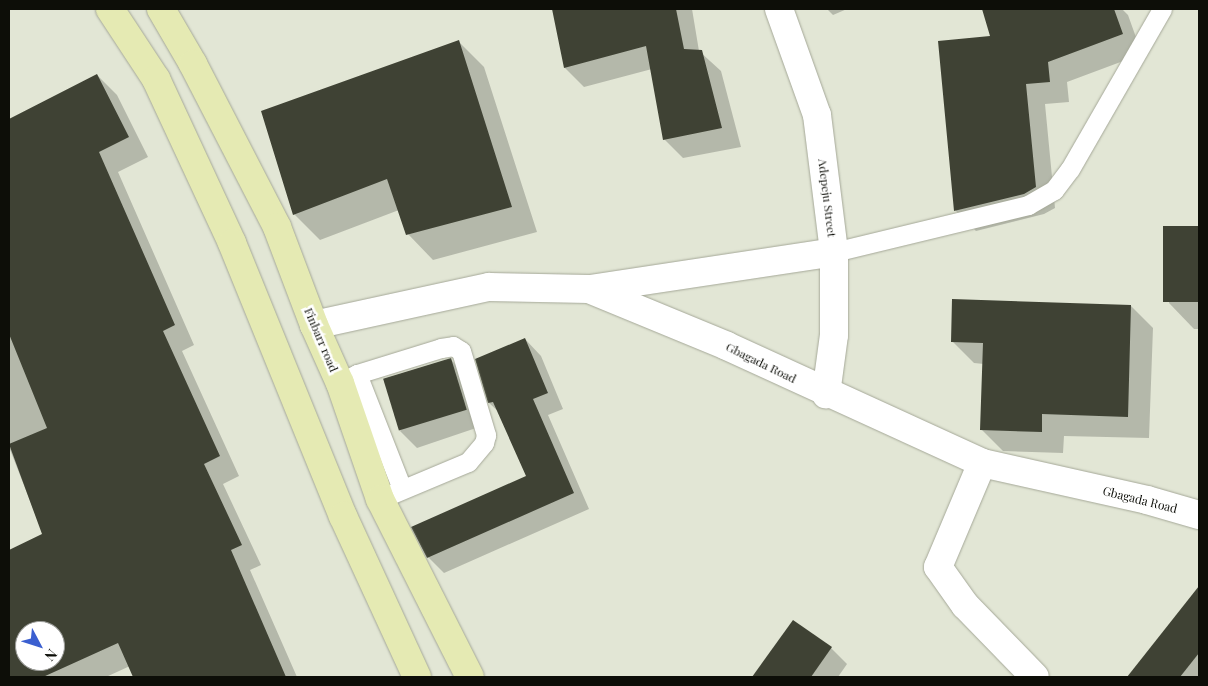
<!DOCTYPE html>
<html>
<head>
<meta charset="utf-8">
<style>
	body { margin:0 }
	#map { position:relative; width:1208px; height:686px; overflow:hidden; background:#e2e6d5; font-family:"Playfair Display",serif }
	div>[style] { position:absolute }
	.shadow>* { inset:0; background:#0003 }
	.building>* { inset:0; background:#3f4234; transform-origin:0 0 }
	.roads { filter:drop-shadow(0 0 1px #a5a898) drop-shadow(0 0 1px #a5a898) }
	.lane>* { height:19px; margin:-9.5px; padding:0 9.5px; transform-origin:9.5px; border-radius:9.5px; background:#fff }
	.street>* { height:28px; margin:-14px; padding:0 14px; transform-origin:14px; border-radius:14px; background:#fff }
	.secondary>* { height:28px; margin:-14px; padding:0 14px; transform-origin:14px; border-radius:14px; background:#e5eab3 }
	span { translate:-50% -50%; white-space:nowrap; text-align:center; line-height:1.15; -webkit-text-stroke:5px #fff; paint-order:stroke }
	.street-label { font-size:12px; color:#0d0e08 }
	.frame { position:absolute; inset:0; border:10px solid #0d0e08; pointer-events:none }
	.north { position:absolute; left:15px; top:621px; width:50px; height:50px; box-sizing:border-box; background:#fff; border:1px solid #9e9f9c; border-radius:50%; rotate:130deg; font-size:14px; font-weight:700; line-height:20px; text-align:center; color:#0d0e08 }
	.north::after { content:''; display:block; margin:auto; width:18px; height:22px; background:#3b5fd0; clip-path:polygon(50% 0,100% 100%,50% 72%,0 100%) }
</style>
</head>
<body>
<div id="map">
	<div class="shadow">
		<i style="clip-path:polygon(553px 9px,692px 9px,699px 51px,721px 71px,741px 147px,683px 158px,664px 139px,652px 69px,584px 87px,565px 68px)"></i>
		<i style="clip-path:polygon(827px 9px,847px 9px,833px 15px)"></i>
		<i style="clip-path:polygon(984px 9px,1122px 9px,1128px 15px,1142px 54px,1067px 82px,1069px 102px,1045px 104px,1055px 208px,1044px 214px,976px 231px,956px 211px,939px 42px,992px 37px)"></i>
		<i style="clip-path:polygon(459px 42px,484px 67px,537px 232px,433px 260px,408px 234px,399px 210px,320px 240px,294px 214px)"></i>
		<i style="clip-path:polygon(evenodd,97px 75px,117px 95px,148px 157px,118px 172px,194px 345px,182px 351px,239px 476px,223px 484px,261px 565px,250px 570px,297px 677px,134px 677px,130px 666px,106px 677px,9px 677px,9px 551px,43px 534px,9px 447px,9px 121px,97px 75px,25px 631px,55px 631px,55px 661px,25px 661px,25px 631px)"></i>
		<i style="clip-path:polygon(1199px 228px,1199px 329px,1194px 329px,1169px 303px,1164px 230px)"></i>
		<i style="clip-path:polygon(1131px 306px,1153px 328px,1149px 438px,1064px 436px,1063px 453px,1003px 451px,981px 429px,984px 364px,974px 363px,952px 341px)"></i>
		<i style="clip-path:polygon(525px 339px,541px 356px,563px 409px,548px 415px,589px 509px,444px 573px,428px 557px,527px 477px,500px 413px,489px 403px)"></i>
		<i style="clip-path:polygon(450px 359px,466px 375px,482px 426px,417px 448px,400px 431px)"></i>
		<i style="clip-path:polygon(1199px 588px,1199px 677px,1135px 677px,1131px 673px)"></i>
		<i style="clip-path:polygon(793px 622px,831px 648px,847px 664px,838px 677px,754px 677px)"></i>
	</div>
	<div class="building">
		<i style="clip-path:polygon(552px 9px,676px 9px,684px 49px,702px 50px,722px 128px,663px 140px,646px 46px,564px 68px)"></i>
		<i style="clip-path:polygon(982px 9px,1114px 9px,1123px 34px,1048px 62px,1050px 82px,1026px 84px,1036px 187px,1024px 194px,954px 211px,938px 41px,990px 36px)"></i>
		<i style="clip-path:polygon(459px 40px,512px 207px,406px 235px,387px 179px,293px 215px,261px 111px)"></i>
		<i style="clip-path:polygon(evenodd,97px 74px,129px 137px,99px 152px,175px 325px,163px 331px,220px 456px,204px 464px,242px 545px,231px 550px,286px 677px,133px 677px,118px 643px,43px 677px,9px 677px,9px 550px,42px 534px,9px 444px,47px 428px,9px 334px,9px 119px,97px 74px,25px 631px,55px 631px,55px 661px,25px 661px,25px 631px)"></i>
		<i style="left:1199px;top:226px;width:76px;height:36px;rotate:90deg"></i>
		<i style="clip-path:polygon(952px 299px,1131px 305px,1128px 417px,1042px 414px,1042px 432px,980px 430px,983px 343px,951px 342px)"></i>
		<i style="clip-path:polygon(525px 338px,548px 393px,533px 399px,574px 493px,427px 558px,411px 527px,526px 476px,493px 402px,488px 403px,475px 359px)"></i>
		<i style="left:451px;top:358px;width:54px;height:71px;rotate:73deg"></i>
		<i style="clip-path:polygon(1199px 586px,1199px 653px,1180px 677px,1127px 677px)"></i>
		<i style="clip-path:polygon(793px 620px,832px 647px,811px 677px,752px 677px)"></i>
	</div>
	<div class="roads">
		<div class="lane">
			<i style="left:834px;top:252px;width:200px;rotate:-13.6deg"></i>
			<i style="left:1028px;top:205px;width:30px;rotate:-30deg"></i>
			<i style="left:1054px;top:190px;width:26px;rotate:-53deg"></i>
			<i style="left:1070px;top:169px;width:185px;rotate:-60.1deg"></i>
			<i style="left:357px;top:374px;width:123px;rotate:68.6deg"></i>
			<i style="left:340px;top:383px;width:19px;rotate:-28deg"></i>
			<i style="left:357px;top:374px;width:88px;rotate:-17.2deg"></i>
			<i style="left:441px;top:348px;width:12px;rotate:-9deg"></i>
			<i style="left:453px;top:346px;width:9px;rotate:32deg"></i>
			<i style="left:461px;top:351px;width:88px;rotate:73.4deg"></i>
			<i style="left:486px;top:435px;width:8px;rotate:104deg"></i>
			<i style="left:484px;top:443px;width:25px;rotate:130deg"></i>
			<i style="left:468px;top:462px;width:95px;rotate:157.2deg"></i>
		</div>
		<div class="street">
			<i style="left:779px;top:9px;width:113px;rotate:70.3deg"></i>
			<i style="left:817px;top:115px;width:138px;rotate:82.9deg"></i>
			<i style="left:834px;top:252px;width:83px;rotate:90deg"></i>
			<i style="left:834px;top:335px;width:60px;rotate:97.7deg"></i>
			<i style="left:590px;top:289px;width:247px;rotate:-8.6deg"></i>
			<i style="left:314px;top:325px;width:179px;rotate:-12.3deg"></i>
			<i style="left:489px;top:287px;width:100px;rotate:1.1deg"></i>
			<i style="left:589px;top:289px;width:149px;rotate:22.4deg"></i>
			<i style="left:727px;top:346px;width:281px;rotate:24.6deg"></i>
			<i style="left:982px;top:463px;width:169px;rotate:12.6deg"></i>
			<i style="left:1147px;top:500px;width:54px;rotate:16.1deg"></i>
			<i style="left:982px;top:463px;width:113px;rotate:112.9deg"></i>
			<i style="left:938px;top:567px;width:47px;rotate:54.6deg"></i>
			<i style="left:965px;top:605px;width:100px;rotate:45.8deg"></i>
		</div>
		<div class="secondary">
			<i style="left:110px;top:9px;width:84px;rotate:56.7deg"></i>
			<i style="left:156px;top:79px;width:181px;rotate:65.1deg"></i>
			<i style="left:232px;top:243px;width:295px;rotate:67.9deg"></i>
			<i style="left:343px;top:516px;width:177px;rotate:65.3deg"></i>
			<i style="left:161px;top:9px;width:64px;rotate:59.8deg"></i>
			<i style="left:193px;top:64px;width:183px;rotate:62.7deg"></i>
			<i style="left:277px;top:227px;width:105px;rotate:69.3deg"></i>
			<i style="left:314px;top:325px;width:64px;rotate:65.9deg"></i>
			<i style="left:340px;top:383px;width:123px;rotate:71deg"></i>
			<i style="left:380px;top:499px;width:199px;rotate:63.2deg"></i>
		</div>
	</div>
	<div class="street-label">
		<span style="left:827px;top:198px;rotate:83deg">Adepeju Street</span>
		<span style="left:321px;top:340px;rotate:67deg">Finbarr road</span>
		<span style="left:761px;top:363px;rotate:26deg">Gbagada Road</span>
		<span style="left:1140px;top:500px;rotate:14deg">Gbagada Road</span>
	</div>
	<div class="frame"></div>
	<div class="north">N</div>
</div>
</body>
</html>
